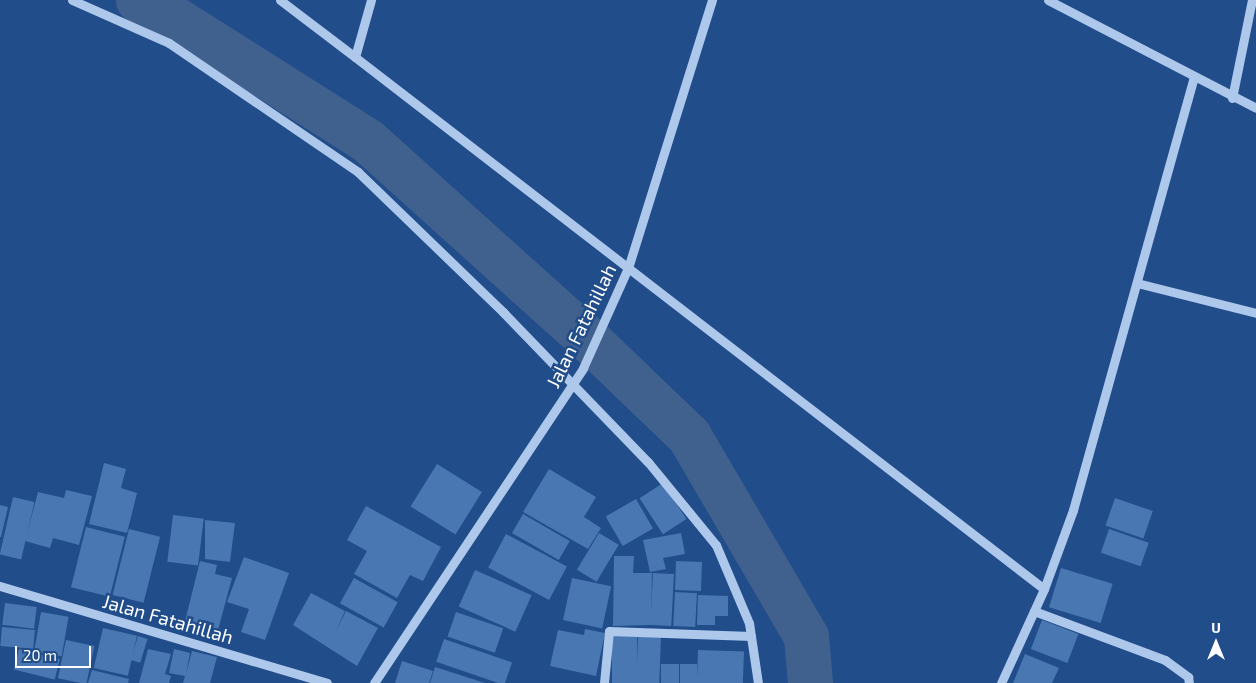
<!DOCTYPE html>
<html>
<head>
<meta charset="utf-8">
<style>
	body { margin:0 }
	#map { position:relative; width:1256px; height:683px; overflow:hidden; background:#214d8b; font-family:"Exo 2",sans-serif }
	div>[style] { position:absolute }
	.river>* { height:45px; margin:-22.5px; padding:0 22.5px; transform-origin:22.5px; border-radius:22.5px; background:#40618d }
	.building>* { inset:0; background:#4977b2; transform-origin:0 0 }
	.minor>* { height:9px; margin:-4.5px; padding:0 4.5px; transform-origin:4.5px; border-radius:4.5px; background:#aec8eb }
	span { translate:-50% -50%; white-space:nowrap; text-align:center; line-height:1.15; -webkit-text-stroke:5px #214d8b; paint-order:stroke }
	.street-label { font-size:19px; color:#fff }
	.north { position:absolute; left:1191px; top:618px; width:50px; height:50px; -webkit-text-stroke:4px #214d8b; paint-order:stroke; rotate:0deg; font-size:14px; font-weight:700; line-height:20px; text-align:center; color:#fff }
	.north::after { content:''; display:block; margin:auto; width:18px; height:22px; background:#fff; clip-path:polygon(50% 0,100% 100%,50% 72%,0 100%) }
	.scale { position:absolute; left:15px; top:646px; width:76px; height:22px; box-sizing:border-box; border:2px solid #fff; border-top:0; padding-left:6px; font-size:15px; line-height:18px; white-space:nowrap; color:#fff; -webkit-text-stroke:4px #214d8b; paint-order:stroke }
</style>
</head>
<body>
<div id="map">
	<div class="river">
		<i style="left:138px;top:0;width:25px;rotate:23deg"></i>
		<i style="left:161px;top:10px;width:245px;rotate:32.3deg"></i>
		<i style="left:368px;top:141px;width:296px;rotate:42deg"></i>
		<i style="left:588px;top:339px;width:140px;rotate:43.8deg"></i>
		<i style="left:689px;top:436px;width:232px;rotate:59.7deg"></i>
		<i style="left:806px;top:636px;width:47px;rotate:85.1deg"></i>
	</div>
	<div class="building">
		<i style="clip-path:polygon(104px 463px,126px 469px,121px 488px,137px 493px,127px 533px,89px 524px)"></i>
		<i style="left:437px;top:464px;width:53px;height:50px;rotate:32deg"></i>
		<i style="clip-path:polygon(549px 469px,596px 497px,584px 517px,601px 528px,588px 549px,523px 512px)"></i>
		<i style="left:663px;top:483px;width:43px;height:28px;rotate:57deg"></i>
		<i style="clip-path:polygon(66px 490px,92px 496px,79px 545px,53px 538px,50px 548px,25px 541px,38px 492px,64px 498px)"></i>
		<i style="left:13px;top:497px;width:22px;height:59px;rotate:13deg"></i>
		<i style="left:1115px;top:498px;width:40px;height:29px;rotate:19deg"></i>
		<i style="left:636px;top:499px;width:34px;height:35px;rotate:60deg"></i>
		<i style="clip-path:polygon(0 505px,8px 507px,1px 537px,0 537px)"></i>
		<i style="clip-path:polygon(366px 506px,441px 547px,423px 581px,410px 575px,397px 598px,354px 574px,367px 551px,347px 540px)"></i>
		<i style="left:523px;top:514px;width:54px;height:22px;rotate:30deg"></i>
		<i style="left:173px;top:515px;width:31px;height:47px;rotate:7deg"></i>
		<i style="clip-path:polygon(205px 520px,235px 523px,230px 562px,205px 559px)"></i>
		<i style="left:86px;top:527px;width:40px;height:62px;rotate:14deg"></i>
		<i style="left:129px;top:529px;width:32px;height:68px;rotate:14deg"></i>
		<i style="left:1109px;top:529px;width:42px;height:25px;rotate:19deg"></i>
		<i style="left:599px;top:533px;width:23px;height:43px;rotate:31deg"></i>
		<i style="clip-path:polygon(681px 533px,685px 554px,663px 558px,666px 569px,650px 572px,643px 540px)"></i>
		<i style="left:506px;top:534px;width:69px;height:38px;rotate:28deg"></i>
		<i style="clip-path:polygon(614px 556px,634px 556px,633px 573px,652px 573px,651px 625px,613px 626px)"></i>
		<i style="clip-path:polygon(244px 557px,289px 573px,265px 640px,241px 632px,249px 609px,227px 602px)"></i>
		<i style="clip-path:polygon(200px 561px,217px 565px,215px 574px,232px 578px,218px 630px,185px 621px)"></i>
		<i style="left:676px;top:561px;width:26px;height:29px;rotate:2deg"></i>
		<i style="left:1061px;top:568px;width:54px;height:41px;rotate:17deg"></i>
		<i style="left:475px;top:570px;width:62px;height:40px;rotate:24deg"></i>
		<i style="left:653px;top:573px;width:21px;height:52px;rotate:3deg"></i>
		<i style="left:354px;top:578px;width:50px;height:29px;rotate:29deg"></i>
		<i style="left:572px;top:578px;width:40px;height:43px;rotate:12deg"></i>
		<i style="left:675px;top:592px;width:22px;height:34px;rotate:3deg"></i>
		<i style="clip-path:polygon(311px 593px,345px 611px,335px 633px,346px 611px,378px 628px,357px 666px,293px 625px)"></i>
		<i style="clip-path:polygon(698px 595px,728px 596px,728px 616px,715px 616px,715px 625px,697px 625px)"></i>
		<i style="left:5px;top:603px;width:32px;height:22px;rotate:7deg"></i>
		<i style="left:41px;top:612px;width:28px;height:40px;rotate:10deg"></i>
		<i style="left:456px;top:612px;width:50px;height:26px;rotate:19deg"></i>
		<i style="left:1042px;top:620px;width:39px;height:31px;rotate:21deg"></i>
		<i style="left:2px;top:627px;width:33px;height:19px;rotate:5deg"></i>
		<i style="left:103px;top:628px;width:35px;height:41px;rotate:13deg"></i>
		<i style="clip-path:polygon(585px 629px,605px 633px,596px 676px,550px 666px,558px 630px,584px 635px)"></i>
		<i style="left:612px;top:634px;width:25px;height:49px"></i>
		<i style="left:638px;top:635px;width:23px;height:48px;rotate:2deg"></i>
		<i style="left:138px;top:636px;width:10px;height:25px;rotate:17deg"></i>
		<i style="left:444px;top:639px;width:72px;height:24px;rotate:19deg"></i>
		<i style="left:66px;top:640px;width:29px;height:39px;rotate:12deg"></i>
		<i style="left:19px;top:649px;width:42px;height:21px;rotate:14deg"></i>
		<i style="clip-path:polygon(148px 649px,171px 654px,165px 674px,171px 676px,169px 683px,139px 683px)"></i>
		<i style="clip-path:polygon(174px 649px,190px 653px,186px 674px,192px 651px,217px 657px,210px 683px,183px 683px,185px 676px,169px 673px)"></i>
		<i style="left:698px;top:650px;width:46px;height:33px;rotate:2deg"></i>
		<i style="clip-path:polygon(1025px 654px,1059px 668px,1052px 683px,1013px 683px)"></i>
		<i style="clip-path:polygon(402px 661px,433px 671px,429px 683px,395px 683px)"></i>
		<i style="left:661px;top:664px;width:18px;height:19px"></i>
		<i style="left:680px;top:664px;width:17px;height:19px"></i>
		<i style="clip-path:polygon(435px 667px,485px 683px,430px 683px)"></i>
		<i style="clip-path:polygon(92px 670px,129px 679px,128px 683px,88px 683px)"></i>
	</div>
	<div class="minor">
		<i style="left:72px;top:0;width:106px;rotate:23.9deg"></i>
		<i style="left:169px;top:43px;width:229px;rotate:34.3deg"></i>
		<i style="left:358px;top:172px;width:202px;rotate:44deg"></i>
		<i style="left:503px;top:312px;width:209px;rotate:46deg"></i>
		<i style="left:648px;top:462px;width:107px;rotate:50.7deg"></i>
		<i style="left:716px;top:545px;width:85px;rotate:67.1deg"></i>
		<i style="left:749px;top:623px;width:61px;rotate:81.5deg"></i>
		<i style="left:280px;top:0;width:94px;rotate:37.2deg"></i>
		<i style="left:371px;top:0;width:59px;rotate:105.7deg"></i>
		<i style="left:355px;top:57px;width:870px;rotate:37.67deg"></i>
		<i style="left:1048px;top:0;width:234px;rotate:27.4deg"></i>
		<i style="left:1232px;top:98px;width:100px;rotate:-78.5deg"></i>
		<i style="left:1137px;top:283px;width:123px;rotate:14.1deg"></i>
		<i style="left:0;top:586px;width:341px;rotate:16.5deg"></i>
		<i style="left:1034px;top:611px;width:140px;rotate:20.5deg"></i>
		<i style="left:1165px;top:660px;width:29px;rotate:36deg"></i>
		<i style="left:1188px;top:677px;width:6px;rotate:81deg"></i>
		<i style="left:374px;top:683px;width:378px;rotate:-56.4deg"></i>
		<i style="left:583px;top:368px;width:110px;rotate:-65.8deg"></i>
		<i style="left:628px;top:268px;width:281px;rotate:-72.6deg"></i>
		<i style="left:604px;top:683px;width:52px;rotate:-84.5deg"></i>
		<i style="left:609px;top:631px;width:142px;rotate:2deg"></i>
		<i style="left:1001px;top:683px;width:103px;rotate:-65.4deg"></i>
		<i style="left:1044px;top:589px;width:84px;rotate:-69.8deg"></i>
		<i style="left:1073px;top:510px;width:449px;rotate:-74.4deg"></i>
	</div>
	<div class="street-label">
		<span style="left:581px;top:326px;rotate:-64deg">Jalan Fatahillah</span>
		<span style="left:168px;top:619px;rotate:16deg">Jalan Fatahillah</span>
	</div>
	<div class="north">U</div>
	<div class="scale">20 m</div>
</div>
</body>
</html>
